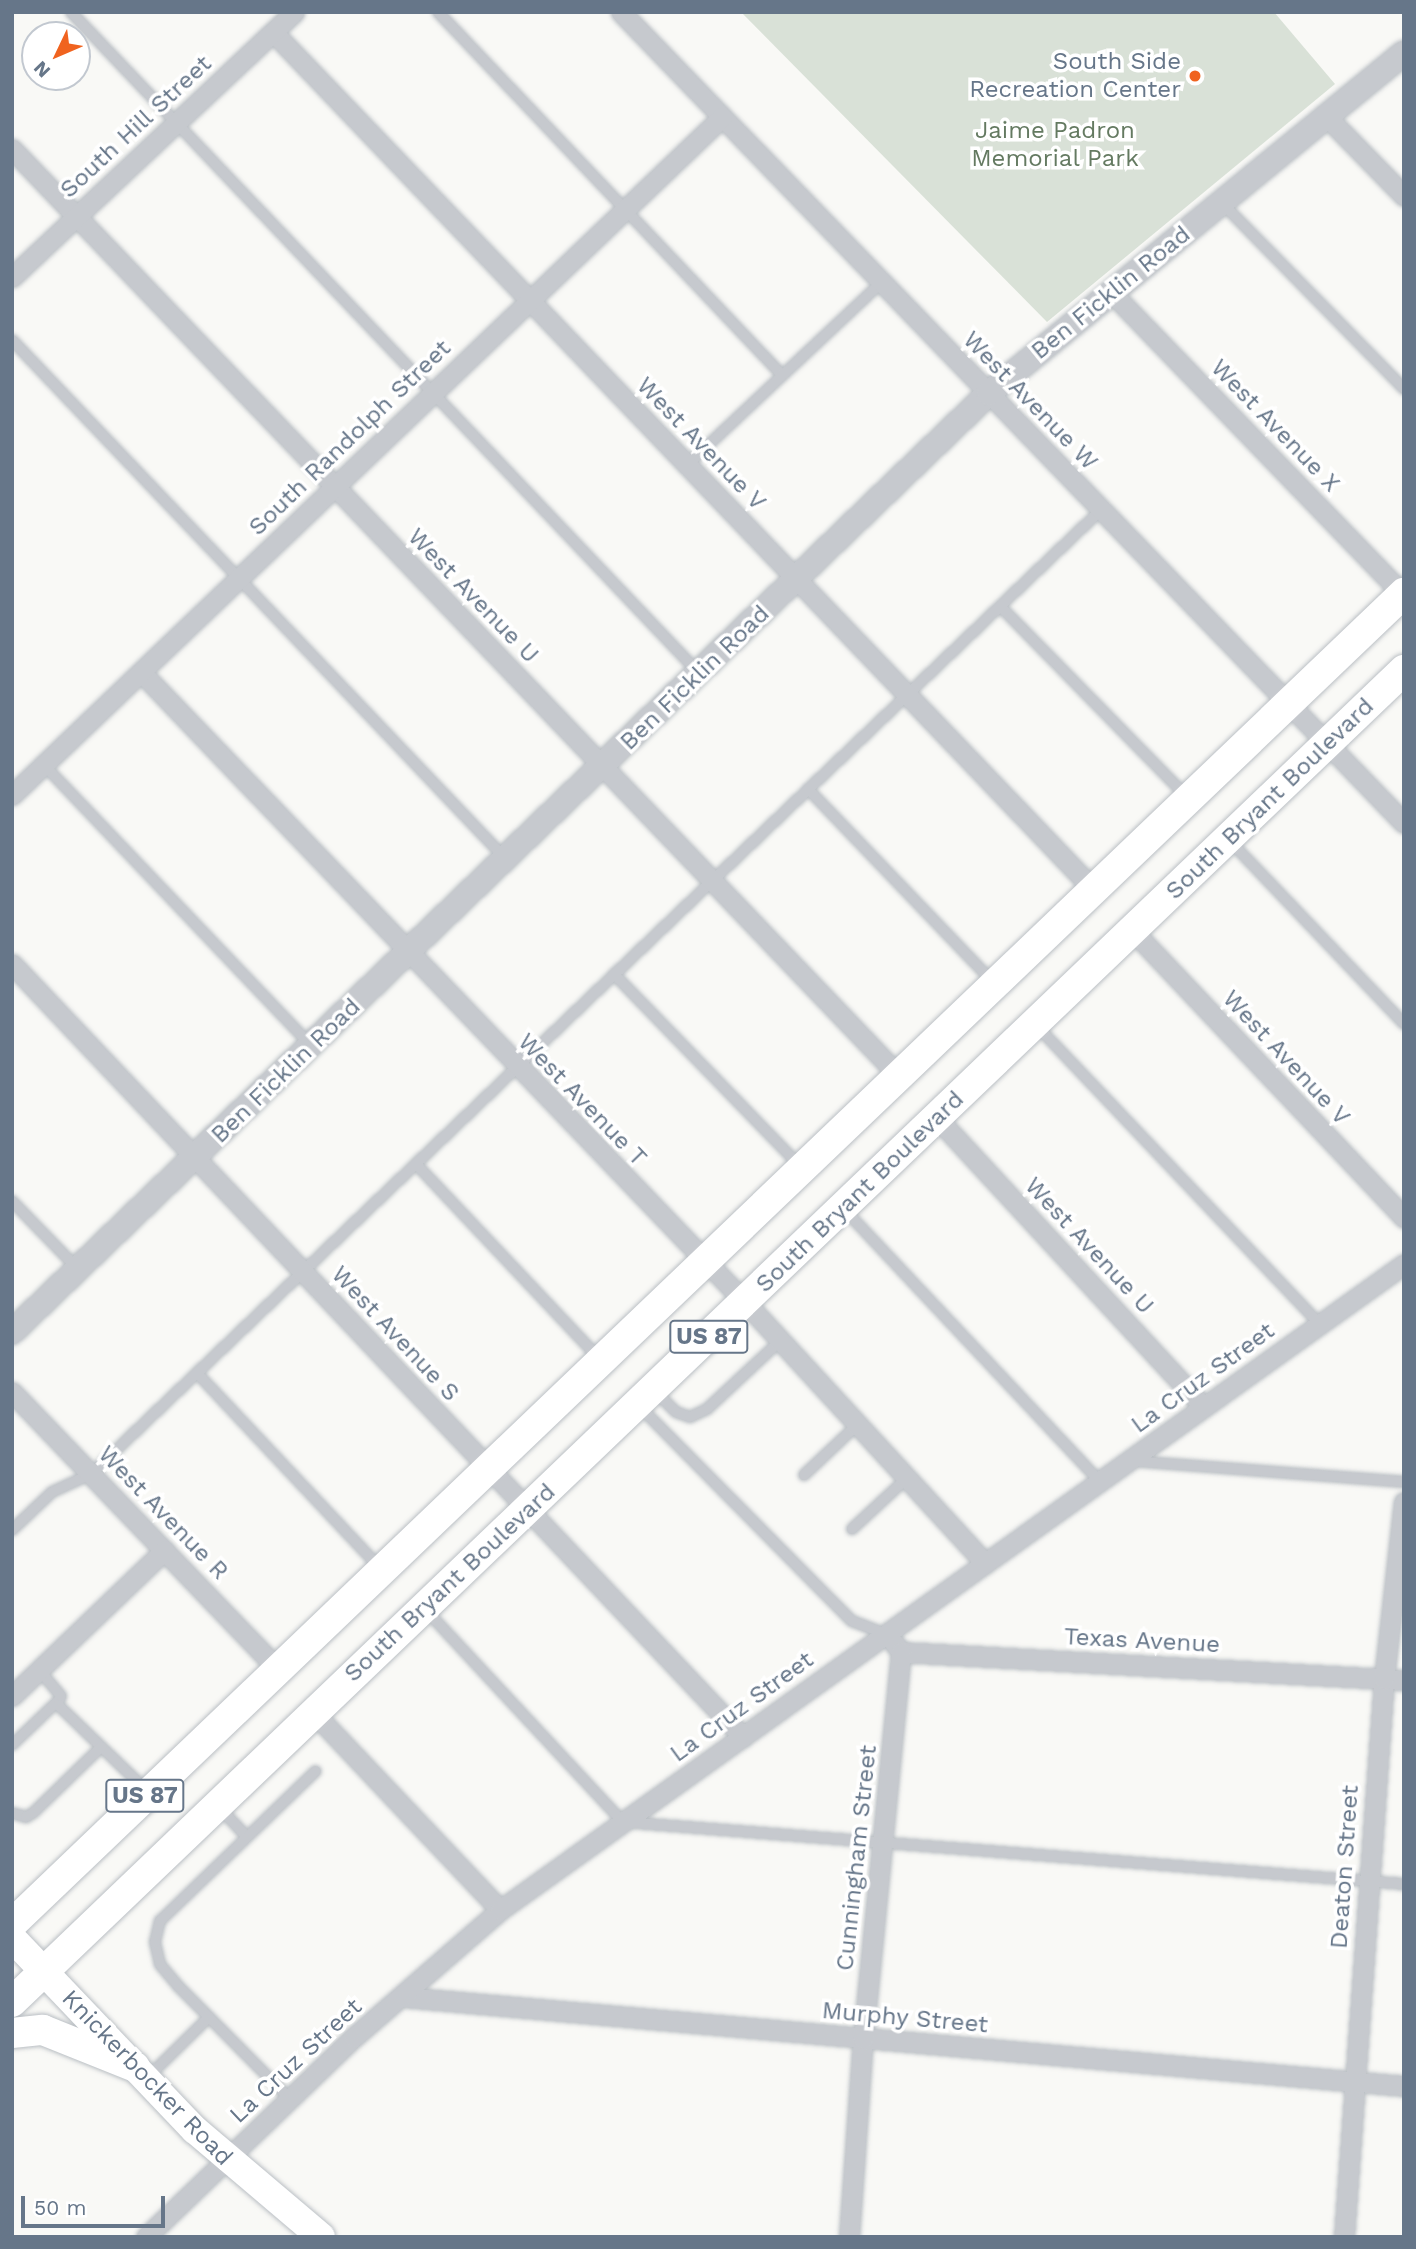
<!DOCTYPE html>
<html>
<head>
<meta charset="utf-8">
<style>
	body { margin:0 }
	#map { position:relative; width:1416px; height:2249px; overflow:hidden; background:#f9f9f6; font-family:"Work Sans",sans-serif }
	div>[style] { position:absolute }
	.green>* { inset:0; background:#d9e1d7 }
	.roads { filter:drop-shadow(0 0 2px #babfc4) drop-shadow(0 0 2px #babfc4) }
	.service>* { height:10px; margin:-5px; padding:0 5px; transform-origin:5px; border-radius:5px; background:#c6c9ce }
	.minor>* { height:19px; margin:-9.5px; padding:0 9.5px; transform-origin:9.5px; border-radius:9.5px; background:#c6c9ce }
	.tertiary>* { height:24px; margin:-12px; padding:0 12px; transform-origin:12px; border-radius:12px; background:#c6c9ce }
	.secondary>* { height:28px; margin:-14px; padding:0 14px; transform-origin:14px; border-radius:14px; background:#fff }
	.primary>* { height:30px; margin:-15px; padding:0 15px; transform-origin:15px; border-radius:15px; background:#fff }
	.dots>* { width:19px; height:19px; translate:-50% -50%; box-sizing:border-box; border:4px solid #fff; border-radius:50% }
	span { translate:-50% -50%; white-space:nowrap; text-align:center; line-height:1.15; -webkit-text-stroke:7px #fff; paint-order:stroke }
	.shield-label span { padding:2px 5px; background:#fff; border:2px solid; border-radius:5px; -webkit-text-stroke-width:0 }
	.shield-label { font-size:23px; color:#667689; font-weight:700 }
	.poi-label { font-size:24px; color:#667689 }
	.right { translate:-100% -50%; text-align:right }
	.street-label { font-size:24px; color:#667689 }
	.park-label { font-size:24px; color:#647a61 }
	.frame { position:absolute; inset:0; border:14px solid #667689; pointer-events:none }
	.north { position:absolute; left:21px; top:21px; width:70px; height:70px; box-sizing:border-box; background:#fff; border:2px solid #c2c8d0; border-radius:50%; rotate:226deg; font-size:19px; font-weight:700; line-height:28px; text-align:center; color:#667689 }
	.north::after { content:''; display:block; margin:auto; width:24px; height:32px; background:#f0631f; clip-path:polygon(50% 0,100% 100%,50% 72%,0 100%) }
	.scale { position:absolute; left:21px; top:2196px; width:144px; height:32px; box-sizing:border-box; border:4px solid #667689; border-top:0; padding-left:9px; font-size:21px; line-height:24px; white-space:nowrap; color:#667689; -webkit-text-stroke:5px #fff; paint-order:stroke }
</style>
</head>
<body>
<div id="map">
	<div class="green">
		<i style="clip-path:polygon(741px 12px,1274px 12px,1335px 84px,1047px 322px)"></i>
	</div>
	<div class="roads">
		<div class="service">
			<i style="left:71px;top:12px;width:912px;rotate:46.47deg"></i>
			<i style="left:438px;top:12px;width:500px;rotate:46.54deg"></i>
			<i style="left:1223px;top:204px;width:259px;rotate:45.6deg"></i>
			<i style="left:12px;top:340px;width:714px;rotate:46.42deg"></i>
			<i style="left:687px;top:465px;width:267px;rotate:-43.2deg"></i>
			<i style="left:1000px;top:606px;width:266px;rotate:45.6deg"></i>
			<i style="left:44px;top:765px;width:384px;rotate:46.4deg"></i>
			<i style="left:808px;top:789px;width:266px;rotate:46.2deg"></i>
			<i style="left:1229px;top:840px;width:254px;rotate:46.4deg"></i>
			<i style="left:614px;top:974px;width:266px;rotate:45.9deg"></i>
			<i style="left:1036px;top:1025px;width:412px;rotate:46.5deg"></i>
			<i style="left:416px;top:1164px;width:265px;rotate:46.7deg"></i>
			<i style="left:12px;top:1201px;width:95px;rotate:45.9deg"></i>
			<i style="left:844px;top:1209px;width:374px;rotate:46.8deg"></i>
			<i style="left:197px;top:1373px;width:269px;rotate:46.8deg"></i>
			<i style="left:654px;top:1390px;width:31px;rotate:45deg"></i>
			<i style="left:676px;top:1412px;width:15px;rotate:20deg"></i>
			<i style="left:690px;top:1417px;width:19px;rotate:-25deg"></i>
			<i style="left:707px;top:1409px;width:100px;rotate:-43deg"></i>
			<i style="left:639px;top:1406px;width:303px;rotate:45.3deg"></i>
			<i style="left:852px;top:1621px;width:36px;rotate:21deg"></i>
			<i style="left:1132px;top:1461px;width:273px;rotate:4.4deg"></i>
			<i style="left:804px;top:1475px;width:73px;rotate:-43.3deg"></i>
			<i style="left:852px;top:1529px;width:75px;rotate:-42.8deg"></i>
			<i style="left:12px;top:1530px;width:55px;rotate:-43.5deg"></i>
			<i style="left:52px;top:1492px;width:43px;rotate:-24.8deg"></i>
			<i style="left:91px;top:1474px;width:1396px;rotate:-43.67deg"></i>
			<i style="left:425px;top:1609px;width:291px;rotate:47.1deg"></i>
			<i style="left:623px;top:1822px;width:783px;rotate:4.54deg"></i>
			<i style="left:57px;top:1704px;width:124px;rotate:44deg"></i>
			<i style="left:12px;top:1745px;width:65px;rotate:-43.8deg"></i>
			<i style="left:59px;top:1700px;width:4px;rotate:-63deg"></i>
			<i style="left:61px;top:1696px;width:34px;rotate:-130deg"></i>
			<i style="left:219px;top:1807px;width:41px;rotate:47deg"></i>
			<i style="left:12px;top:1813px;width:15px;rotate:16deg"></i>
			<i style="left:26px;top:1817px;width:8px;rotate:-30deg"></i>
			<i style="left:33px;top:1813px;width:95px;rotate:-44.1deg"></i>
			<i style="left:147px;top:2078px;width:87px;rotate:-44.5deg"></i>
			<i style="left:290px;top:2099px;width:158px;rotate:-134.7deg"></i>
			<i style="left:179px;top:1987px;width:30px;rotate:-130deg"></i>
			<i style="left:160px;top:1964px;width:23px;rotate:-103deg"></i>
			<i style="left:155px;top:1942px;width:22px;rotate:-77deg"></i>
			<i style="left:160px;top:1921px;width:216px;rotate:-43.9deg"></i>
		</div>
		<div class="minor">
			<i style="left:621px;top:12px;width:1127px;rotate:46.01deg"></i>
			<i style="left:273px;top:32px;width:1188px;rotate:46.26deg"></i>
			<i style="left:1326px;top:116px;width:112px;rotate:45.7deg"></i>
			<i style="left:12px;top:149px;width:1283px;rotate:46.26deg"></i>
			<i style="left:12px;top:277px;width:387px;rotate:-43.2deg"></i>
			<i style="left:1112px;top:293px;width:419px;rotate:46deg"></i>
			<i style="left:141px;top:672px;width:873px;rotate:46.21deg"></i>
			<i style="left:745px;top:1302px;width:355px;rotate:47.4deg"></i>
			<i style="left:12px;top:795px;width:982px;rotate:-43.68deg"></i>
			<i style="left:1133px;top:931px;width:395px;rotate:46.6deg"></i>
			<i style="left:12px;top:964px;width:1064px;rotate:46.6deg"></i>
			<i style="left:937px;top:1118px;width:393px;rotate:47.3deg"></i>
			<i style="left:12px;top:1392px;width:384px;rotate:46.2deg"></i>
			<i style="left:894px;top:1643px;width:11px;rotate:52deg"></i>
			<i style="left:901px;top:1652px;width:504px;rotate:3.19deg"></i>
			<i style="left:12px;top:1696px;width:211px;rotate:-43.7deg"></i>
			<i style="left:313px;top:1712px;width:272px;rotate:46.6deg"></i>
			<i style="left:403px;top:1997px;width:1005px;rotate:5.08deg"></i>
			<i style="left:146px;top:2237px;width:289px;rotate:-43.9deg"></i>
			<i style="left:354px;top:2037px;width:194px;rotate:-41deg"></i>
			<i style="left:500px;top:1910px;width:1111px;rotate:-35.55deg"></i>
			<i style="left:849px;top:2237px;width:198px;rotate:-86deg"></i>
			<i style="left:863px;top:2039px;width:389px;rotate:-84.4deg"></i>
			<i style="left:1344px;top:2237px;width:559px;rotate:-85.9deg"></i>
			<i style="left:1384px;top:1679px;width:178px;rotate:-83.6deg"></i>
		</div>
		<div class="tertiary">
			<i style="left:12px;top:1332px;width:1355px;rotate:-43.86deg"></i>
			<i style="left:989px;top:393px;width:536px;rotate:-39.33deg"></i>
		</div>
		<div class="secondary">
			<i style="left:12px;top:1938px;width:265px;rotate:46.4deg"></i>
			<i style="left:195px;top:2130px;width:165px;rotate:40.3deg"></i>
		</div>
		<div class="primary">
			<i style="left:12px;top:1924px;width:1926px;rotate:-43.72deg"></i>
			<i style="left:12px;top:2002px;width:1927px;rotate:-43.74deg"></i>
			<i style="left:12px;top:2033px;width:31px;rotate:-6deg"></i>
			<i style="left:43px;top:2030px;width:99px;rotate:21.9deg"></i>
		</div>
	</div>
	<div class="dots">
		<i style="left:1195px;top:76px;background:#f0631f"></i>
	</div>
	<div class="shield-label">
		<span style="left:709px;top:1337px">US 87</span>
		<span style="left:145px;top:1796px">US 87</span>
	</div>
	<div class="poi-label">
		<span class="right" style="left:1181px;top:76px">South Side<br>Recreation Center</span>
	</div>
	<div class="street-label">
		<span style="left:136px;top:127px;rotate:-43deg">South Hill Street</span>
		<span style="left:1111px;top:293px;rotate:-39deg">Ben Ficklin Road</span>
		<span style="left:1030px;top:401px;rotate:46deg">West Avenue W</span>
		<span style="left:1275px;top:426px;rotate:46deg">West Avenue X</span>
		<span style="left:350px;top:438px;rotate:-44deg">South Randolph Street</span>
		<span style="left:701px;top:444px;rotate:46deg">West Avenue V</span>
		<span style="left:473px;top:596px;rotate:46deg">West Avenue U</span>
		<span style="left:695px;top:678px;rotate:-44deg">Ben Ficklin Road</span>
		<span style="left:1270px;top:799px;rotate:-44deg">South Bryant Boulevard</span>
		<span style="left:1286px;top:1058px;rotate:47deg">West Avenue V</span>
		<span style="left:286px;top:1071px;rotate:-44deg">Ben Ficklin Road</span>
		<span style="left:582px;top:1100px;rotate:46deg">West Avenue T</span>
		<span style="left:860px;top:1192px;rotate:-44deg">South Bryant Boulevard</span>
		<span style="left:1089px;top:1246px;rotate:47deg">West Avenue U</span>
		<span style="left:395px;top:1334px;rotate:47deg">West Avenue S</span>
		<span style="left:1203px;top:1378px;rotate:-36deg">La Cruz Street</span>
		<span style="left:163px;top:1513px;rotate:46deg">West Avenue R</span>
		<span style="left:450px;top:1583px;rotate:-43deg">South Bryant Boulevard</span>
		<span style="left:1142px;top:1641px;rotate:3deg">Texas Avenue</span>
		<span style="left:742px;top:1707px;rotate:-36deg">La Cruz Street</span>
		<span style="left:857px;top:1858px;rotate:-84deg">Cunningham Street</span>
		<span style="left:1345px;top:1867px;rotate:-86deg">Deaton Street</span>
		<span style="left:905px;top:2018px;rotate:5deg">Murphy Street</span>
		<span style="left:296px;top:2061px;rotate:-43deg">La Cruz Street</span>
		<span style="left:147px;top:2078px;rotate:46deg">Knickerbocker Road</span>
	</div>
	<div class="park-label">
		<span style="left:1055px;top:145px">Jaime Padron<br>Memorial Park</span>
	</div>
	<div class="frame"></div>
	<div class="north">N</div>
	<div class="scale">50 m</div>
</div>
</body>
</html>
